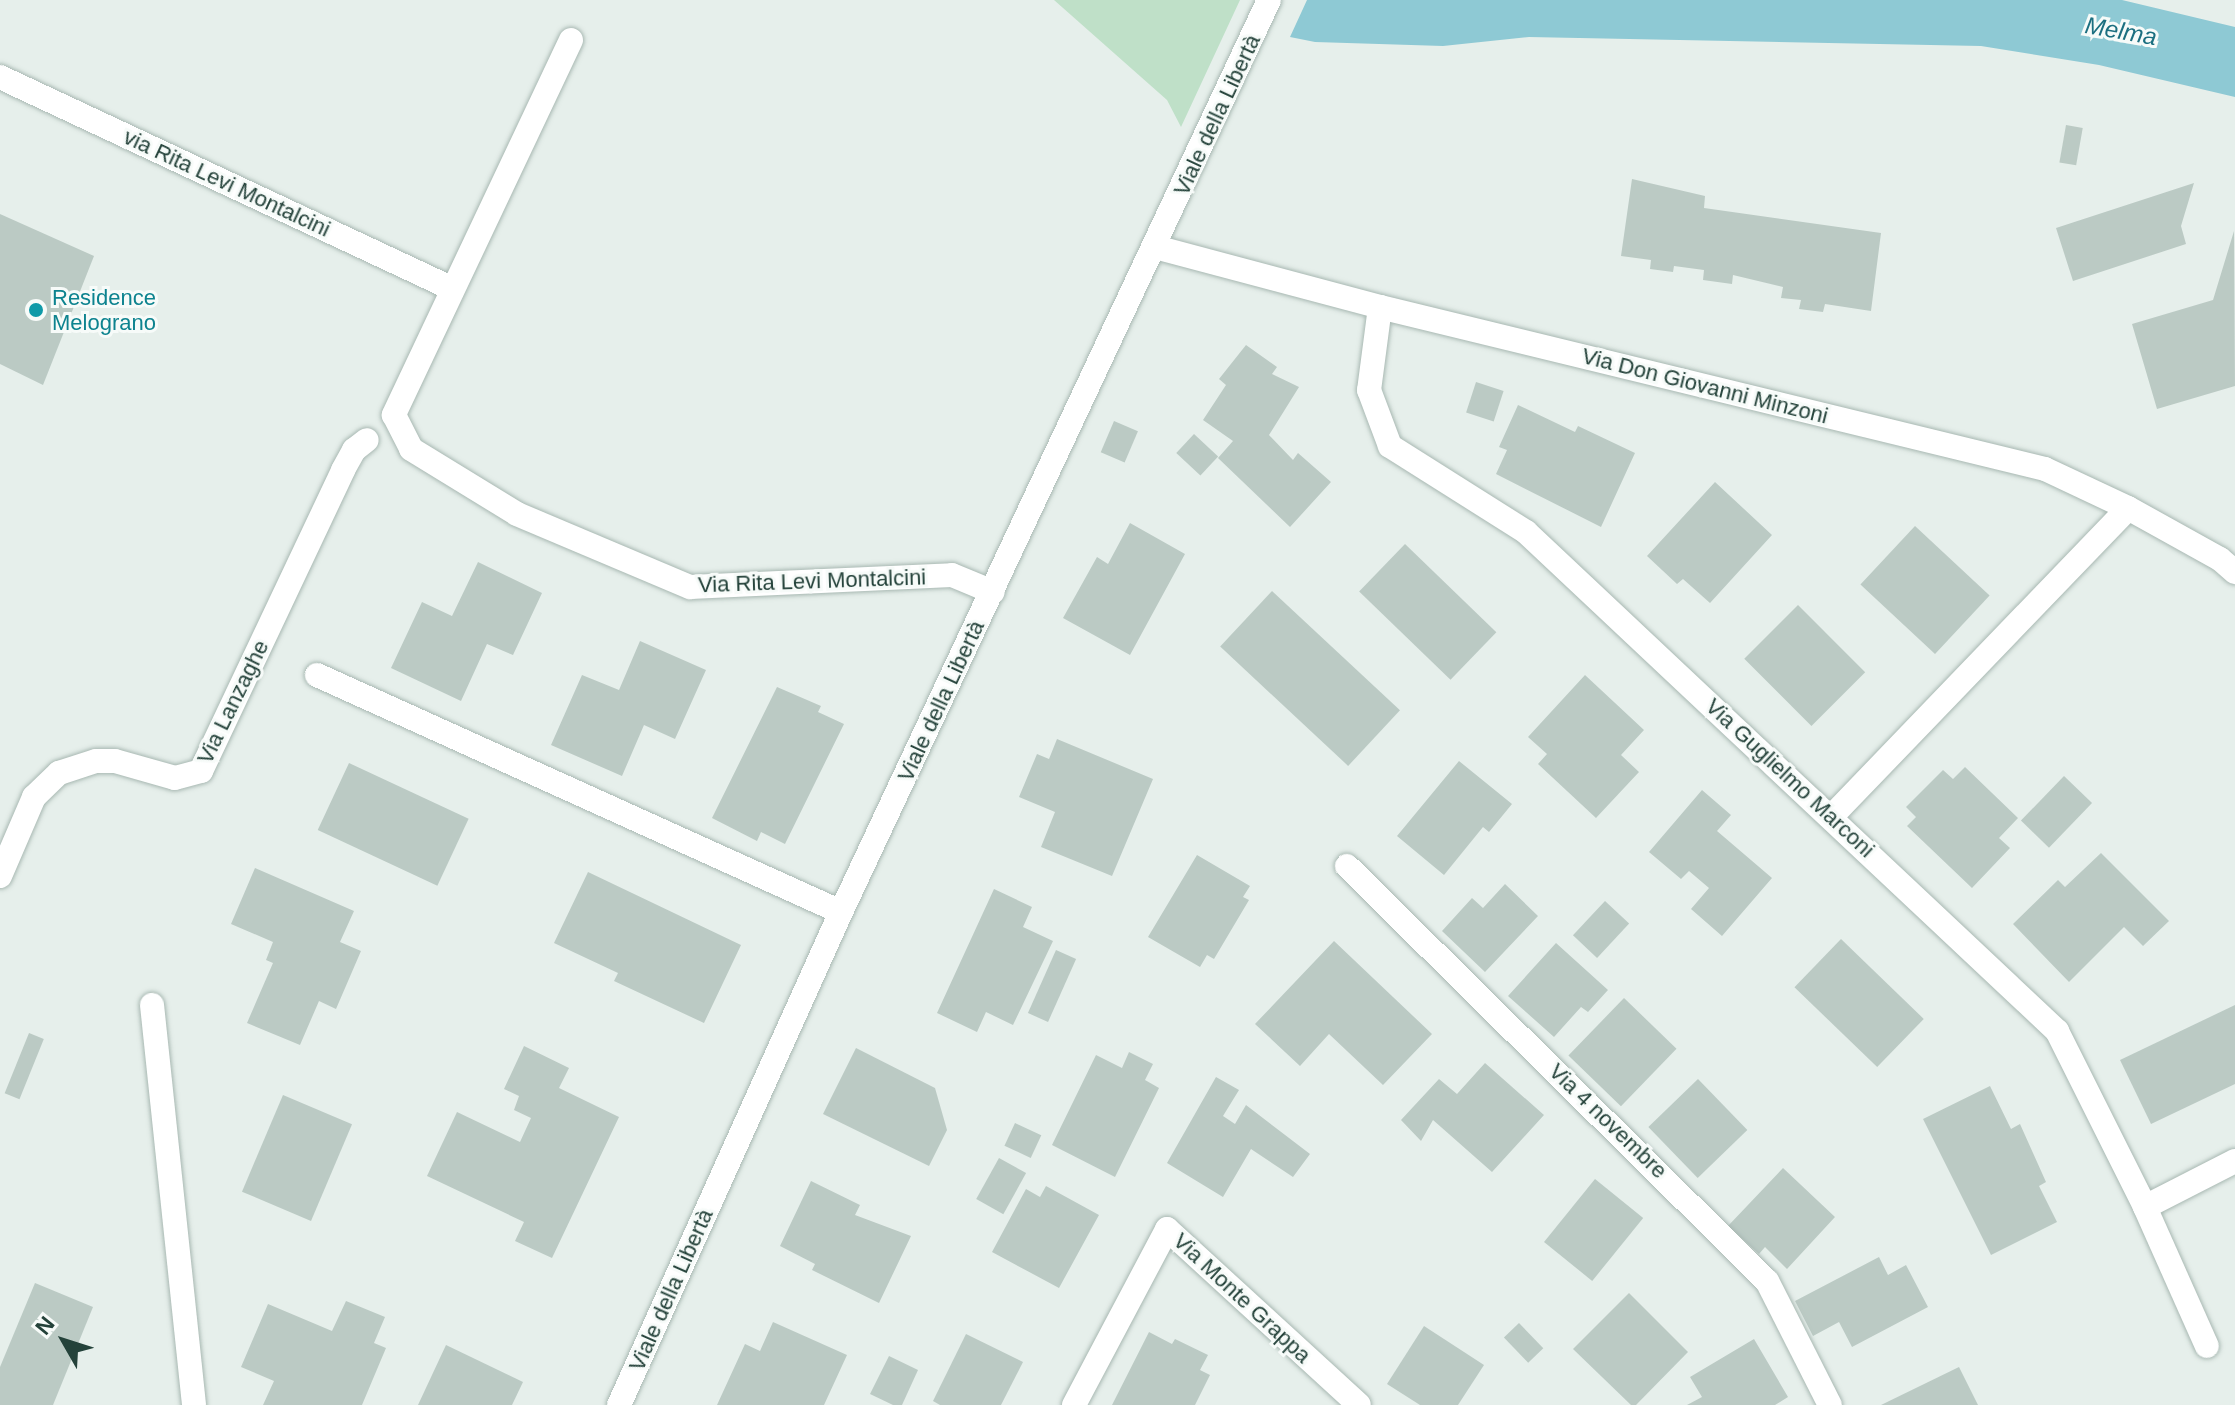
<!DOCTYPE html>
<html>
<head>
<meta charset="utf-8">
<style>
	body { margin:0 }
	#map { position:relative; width:2235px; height:1405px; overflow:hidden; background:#e6efeb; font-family:Arial,sans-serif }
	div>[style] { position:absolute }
	.green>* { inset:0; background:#bfe0c8 }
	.water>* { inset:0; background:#8ec9d4 }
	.building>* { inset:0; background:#bbcac4; transform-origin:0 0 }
	.roads { filter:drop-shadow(0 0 2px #a8b8b2) drop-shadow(0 0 2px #a8b8b2) }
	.street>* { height:24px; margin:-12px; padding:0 12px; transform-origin:12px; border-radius:12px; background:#fff }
	.secondary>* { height:24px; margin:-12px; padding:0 12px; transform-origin:12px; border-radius:12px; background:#fff }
	.dots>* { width:22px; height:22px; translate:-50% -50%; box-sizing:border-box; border:4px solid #f7fbf9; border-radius:50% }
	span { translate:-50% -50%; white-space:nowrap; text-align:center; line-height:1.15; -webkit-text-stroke:6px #f7fbf9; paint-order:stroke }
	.street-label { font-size:22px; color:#24423a }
	.culture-label { font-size:22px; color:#0d838f }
	.left { translate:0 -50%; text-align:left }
	.water-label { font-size:24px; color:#1c6f80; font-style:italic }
	.north { position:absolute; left:24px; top:1301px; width:80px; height:80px; -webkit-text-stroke:6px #f7fbf9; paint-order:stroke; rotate:309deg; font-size:22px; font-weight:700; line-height:32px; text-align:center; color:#24423a }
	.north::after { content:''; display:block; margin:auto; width:28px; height:36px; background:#24423a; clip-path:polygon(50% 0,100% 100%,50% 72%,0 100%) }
</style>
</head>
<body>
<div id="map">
	<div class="green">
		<i style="clip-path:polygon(1054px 0,1240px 0,1181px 127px,1167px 100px)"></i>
	</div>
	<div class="water">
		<i style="clip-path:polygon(1307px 0,2122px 0,2235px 27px,2235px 97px,2099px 65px,1981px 46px,1529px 37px,1443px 46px,1315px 42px,1290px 37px)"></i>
	</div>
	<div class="building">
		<i style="left:2066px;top:125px;width:17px;height:38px;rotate:10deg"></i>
		<i style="clip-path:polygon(1632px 179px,1705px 196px,1704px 208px,1881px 233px,1871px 311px,1825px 304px,1823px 312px,1799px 309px,1801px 300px,1781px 298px,1783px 287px,1733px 275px,1732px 284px,1703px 280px,1704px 270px,1674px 266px,1673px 272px,1650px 269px,1651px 260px,1621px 256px)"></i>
		<i style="clip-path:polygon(2194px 183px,2181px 226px,2186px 244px,2073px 281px,2056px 228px)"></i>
		<i style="clip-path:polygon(0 214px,94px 256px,43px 385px,0 364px)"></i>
		<i style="clip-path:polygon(2234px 231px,2235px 386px,2157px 409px,2132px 324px,2213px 300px)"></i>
		<i style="clip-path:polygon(1246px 345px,1277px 367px,1272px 374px,1299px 387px,1269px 435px,1293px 460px,1298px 453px,1331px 482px,1290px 527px,1218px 458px,1233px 441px,1203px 420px,1226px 385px,1219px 379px)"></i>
		<i style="left:1476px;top:382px;width:29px;height:32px;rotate:18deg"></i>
		<i style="clip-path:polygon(1518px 405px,1575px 432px,1578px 426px,1635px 453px,1601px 527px,1496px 474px,1507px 450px,1499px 447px)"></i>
		<i style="left:1114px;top:421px;width:26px;height:34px;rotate:23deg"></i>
		<i style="left:1194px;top:434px;width:33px;height:26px;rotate:43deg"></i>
		<i style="clip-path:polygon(1715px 482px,1772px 535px,1710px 603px,1683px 579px,1677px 584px,1647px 556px)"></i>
		<i style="clip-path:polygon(1130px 523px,1185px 554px,1130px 655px,1063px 618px,1097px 557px,1108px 564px)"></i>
		<i style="left:1915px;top:526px;width:102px;height:80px;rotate:43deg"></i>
		<i style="left:1405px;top:544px;width:127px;height:66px;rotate:44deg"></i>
		<i style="clip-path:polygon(478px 562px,542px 593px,513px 655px,487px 644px,461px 701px,391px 668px,422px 602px,452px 616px)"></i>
		<i style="left:1272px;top:591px;width:175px;height:76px;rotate:43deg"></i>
		<i style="left:1798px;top:605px;width:95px;height:76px;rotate:45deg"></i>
		<i style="clip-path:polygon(640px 641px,706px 670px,675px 739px,644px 725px,622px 776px,551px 745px,582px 675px,619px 690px)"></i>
		<i style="clip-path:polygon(1585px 675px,1644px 730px,1621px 755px,1639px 772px,1596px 818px,1538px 764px,1547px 754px,1528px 737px)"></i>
		<i style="clip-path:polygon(777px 687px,821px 706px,818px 712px,844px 724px,785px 844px,761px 832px,757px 841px,712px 818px)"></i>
		<i style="clip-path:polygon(1057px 739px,1153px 779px,1112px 876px,1041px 847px,1055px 812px,1019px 797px,1037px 754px,1049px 759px)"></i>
		<i style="clip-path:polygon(1459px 761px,1512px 804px,1489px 832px,1483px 827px,1444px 875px,1397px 836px)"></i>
		<i style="left:349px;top:763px;width:132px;height:74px;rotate:25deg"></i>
		<i style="clip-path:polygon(1965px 767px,2018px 818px,1999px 838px,2010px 848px,1972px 888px,1907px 826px,1916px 817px,1906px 807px,1943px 770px,1953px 779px)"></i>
		<i style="left:2064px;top:776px;width:39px;height:62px;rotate:44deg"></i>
		<i style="clip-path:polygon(1702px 790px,1731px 815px,1717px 831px,1772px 878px,1722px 936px,1691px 909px,1709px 888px,1689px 871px,1681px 879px,1649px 852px)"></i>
		<i style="clip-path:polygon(2101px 853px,2169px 921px,2143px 946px,2124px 927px,2069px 982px,2013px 924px,2058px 880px,2065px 887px)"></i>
		<i style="clip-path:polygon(1197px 855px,1250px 886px,1243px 897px,1249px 900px,1214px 959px,1207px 955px,1200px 967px,1148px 937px)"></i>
		<i style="clip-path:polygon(255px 868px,354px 911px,340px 942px,361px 951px,336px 1009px,319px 1001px,300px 1045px,247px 1023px,273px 963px,266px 960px,273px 942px,231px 924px)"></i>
		<i style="clip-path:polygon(588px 872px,741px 945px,704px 1023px,614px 981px,618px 973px,554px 943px)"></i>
		<i style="clip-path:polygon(1505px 884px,1538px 916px,1485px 972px,1442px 931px,1472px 898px,1483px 908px)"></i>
		<i style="clip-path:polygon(994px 889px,1032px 907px,1023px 927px,1053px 941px,1013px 1025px,986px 1012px,977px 1032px,937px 1013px)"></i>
		<i style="left:1605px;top:901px;width:33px;height:47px;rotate:43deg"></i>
		<i style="left:1841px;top:939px;width:115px;height:67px;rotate:44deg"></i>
		<i style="clip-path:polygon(1334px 941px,1432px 1034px,1383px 1085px,1329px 1034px,1300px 1066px,1255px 1024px)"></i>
		<i style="clip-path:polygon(1556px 943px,1608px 990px,1588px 1012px,1581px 1007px,1554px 1037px,1508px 996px)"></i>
		<i style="left:1056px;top:950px;width:22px;height:69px;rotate:24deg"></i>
		<i style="left:1624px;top:998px;width:73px;height:80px;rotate:44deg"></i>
		<i style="clip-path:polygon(2235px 1005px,2235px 1084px,2151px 1124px,2120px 1060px)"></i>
		<i style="left:29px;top:1033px;width:16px;height:65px;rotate:22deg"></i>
		<i style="clip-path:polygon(524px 1046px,569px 1068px,559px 1088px,619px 1117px,552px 1258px,515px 1241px,524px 1222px,427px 1176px,457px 1112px,520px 1142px,531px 1118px,514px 1110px,519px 1096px,504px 1089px)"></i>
		<i style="clip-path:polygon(856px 1048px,935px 1088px,947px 1130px,929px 1166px,823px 1114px)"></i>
		<i style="clip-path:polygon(1129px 1052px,1153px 1064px,1145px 1080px,1159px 1088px,1115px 1177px,1052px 1145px,1096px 1055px,1122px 1068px)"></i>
		<i style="clip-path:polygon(1485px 1063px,1544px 1115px,1492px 1172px,1433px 1120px,1421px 1141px,1401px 1120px,1439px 1079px,1457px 1094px)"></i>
		<i style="clip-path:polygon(1216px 1077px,1239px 1090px,1223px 1116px,1235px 1124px,1246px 1105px,1310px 1154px,1293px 1177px,1251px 1149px,1223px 1197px,1167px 1163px)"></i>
		<i style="left:1698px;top:1079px;width:71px;height:69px;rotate:46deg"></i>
		<i style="clip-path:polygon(1990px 1086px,2011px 1129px,2020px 1124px,2046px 1182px,2039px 1186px,2057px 1222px,1991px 1255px,1923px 1119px)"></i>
		<i style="left:283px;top:1095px;width:75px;height:105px;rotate:23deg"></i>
		<i style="left:1015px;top:1123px;width:29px;height:25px;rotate:25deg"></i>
		<i style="left:999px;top:1158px;width:31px;height:47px;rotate:29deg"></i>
		<i style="clip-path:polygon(1783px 1168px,1835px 1217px,1787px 1269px,1765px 1247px,1759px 1254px,1728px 1226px)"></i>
		<i style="left:1595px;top:1179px;width:62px;height:81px;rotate:39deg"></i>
		<i style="clip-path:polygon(811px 1181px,860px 1205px,855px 1215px,911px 1236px,879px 1303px,812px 1270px,815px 1264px,780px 1246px)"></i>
		<i style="clip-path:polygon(1046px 1186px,1099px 1215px,1059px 1288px,992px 1252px,1026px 1189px,1040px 1197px)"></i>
		<i style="clip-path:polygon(1879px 1257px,1888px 1275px,1906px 1265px,1928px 1307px,1852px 1347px,1839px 1322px,1813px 1336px,1795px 1301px)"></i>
		<i style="clip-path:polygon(35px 1283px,93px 1307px,53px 1405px,0 1405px,0 1367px)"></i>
		<i style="clip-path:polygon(1629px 1293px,1688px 1352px,1636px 1405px,1631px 1405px,1573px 1349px)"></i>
		<i style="clip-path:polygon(346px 1301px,385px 1317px,374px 1343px,386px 1348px,362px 1405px,263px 1405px,274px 1381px,241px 1367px,268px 1304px,332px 1331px)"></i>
		<i style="clip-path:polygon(773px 1322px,847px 1355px,824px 1405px,717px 1405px,745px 1344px,760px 1351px)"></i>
		<i style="left:1519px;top:1323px;width:35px;height:21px;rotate:46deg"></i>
		<i style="clip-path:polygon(1424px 1326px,1484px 1365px,1458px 1405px,1420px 1405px,1387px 1384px)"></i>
		<i style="clip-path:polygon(1149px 1332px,1172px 1344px,1175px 1339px,1208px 1355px,1200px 1370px,1210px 1375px,1195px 1405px,1112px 1405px)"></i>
		<i style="clip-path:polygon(966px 1334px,1023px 1362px,1001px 1405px,940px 1405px,933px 1401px)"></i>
		<i style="clip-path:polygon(1754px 1339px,1788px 1397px,1775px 1405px,1687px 1405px,1702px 1397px,1690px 1377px)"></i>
		<i style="clip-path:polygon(446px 1345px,523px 1382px,512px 1405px,418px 1405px)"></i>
		<i style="clip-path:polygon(889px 1356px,918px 1370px,902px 1405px,893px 1405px,870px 1394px)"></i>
		<i style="clip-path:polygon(1959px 1367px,1978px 1405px,1881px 1405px)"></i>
	</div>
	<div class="roads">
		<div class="street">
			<i style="left:571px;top:40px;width:415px;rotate:115.3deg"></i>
			<i style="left:394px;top:415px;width:38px;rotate:63deg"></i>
			<i style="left:411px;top:449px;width:124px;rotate:31.5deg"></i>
			<i style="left:517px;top:514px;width:188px;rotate:22.9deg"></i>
			<i style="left:690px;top:587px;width:262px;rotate:-2.6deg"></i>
			<i style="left:952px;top:575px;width:44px;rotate:22.5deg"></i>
			<i style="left:0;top:77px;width:500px;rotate:25.08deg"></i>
			<i style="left:1155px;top:247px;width:233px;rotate:14.9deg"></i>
			<i style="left:1380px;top:307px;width:684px;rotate:13.69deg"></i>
			<i style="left:2045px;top:469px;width:92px;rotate:25.2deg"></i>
			<i style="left:2128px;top:508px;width:105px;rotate:29deg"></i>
			<i style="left:2220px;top:559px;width:20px;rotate:41deg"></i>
			<i style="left:1380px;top:307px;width:84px;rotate:97.5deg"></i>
			<i style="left:1369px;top:390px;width:60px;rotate:69.4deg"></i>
			<i style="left:1390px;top:446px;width:161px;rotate:32.3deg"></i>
			<i style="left:1526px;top:532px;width:729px;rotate:43.22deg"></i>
			<i style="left:2057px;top:1031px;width:197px;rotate:63.4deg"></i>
			<i style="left:2145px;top:1207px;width:101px;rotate:-27.1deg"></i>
			<i style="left:317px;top:675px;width:575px;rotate:24.34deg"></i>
			<i style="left:1832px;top:816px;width:427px;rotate:-46.1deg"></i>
			<i style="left:1347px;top:866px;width:590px;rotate:44.66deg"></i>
			<i style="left:1767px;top:1281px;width:139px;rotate:63.1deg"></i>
			<i style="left:0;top:876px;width:86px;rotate:-66.7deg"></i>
			<i style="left:34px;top:797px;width:35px;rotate:-44deg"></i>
			<i style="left:59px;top:773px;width:39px;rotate:-18deg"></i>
			<i style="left:96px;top:761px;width:19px"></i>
			<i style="left:115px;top:761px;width:62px;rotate:15.8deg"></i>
			<i style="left:175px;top:778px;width:27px;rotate:-15deg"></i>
			<i style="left:201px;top:771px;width:333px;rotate:-64.7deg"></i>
			<i style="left:343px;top:470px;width:23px;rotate:-61deg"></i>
			<i style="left:354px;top:450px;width:16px;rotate:-38deg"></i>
			<i style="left:152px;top:1005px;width:402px;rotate:84deg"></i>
			<i style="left:2145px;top:1207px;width:152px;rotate:66deg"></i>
			<i style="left:1074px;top:1405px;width:199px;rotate:-62.1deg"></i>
			<i style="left:1167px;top:1229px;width:260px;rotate:42.5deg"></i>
		</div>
		<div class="secondary">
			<i style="left:619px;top:1405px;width:541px;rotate:-65.76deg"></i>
			<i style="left:841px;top:912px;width:1007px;rotate:-64.86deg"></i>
		</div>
	</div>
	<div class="dots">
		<i style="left:36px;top:310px;background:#0f9aa8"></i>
	</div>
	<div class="street-label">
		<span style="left:1217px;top:115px;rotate:-65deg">Viale della Libertà</span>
		<span style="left:227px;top:183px;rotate:25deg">via Rita Levi Montalcini</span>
		<span style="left:1705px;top:386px;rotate:14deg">Via Don Giovanni Minzoni</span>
		<span style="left:812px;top:581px;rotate:-2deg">Via Rita Levi Montalcini</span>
		<span style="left:941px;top:701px;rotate:-65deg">Viale della Libertà</span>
		<span style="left:233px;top:702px;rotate:-64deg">Via Lanzaghe</span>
		<span style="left:1790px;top:778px;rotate:43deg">Via Guglielmo Marconi</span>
		<span style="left:1608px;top:1121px;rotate:44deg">Via 4 novembre</span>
		<span style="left:671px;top:1290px;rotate:-66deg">Viale della Libertà</span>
		<span style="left:1242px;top:1298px;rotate:43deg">Via Monte Grappa</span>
	</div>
	<div class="culture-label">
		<span class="left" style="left:52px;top:310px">Residence<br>Melograno</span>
	</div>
	<div class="water-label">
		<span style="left:2121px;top:31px;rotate:10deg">Melma</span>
	</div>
	<div class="north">N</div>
</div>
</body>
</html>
